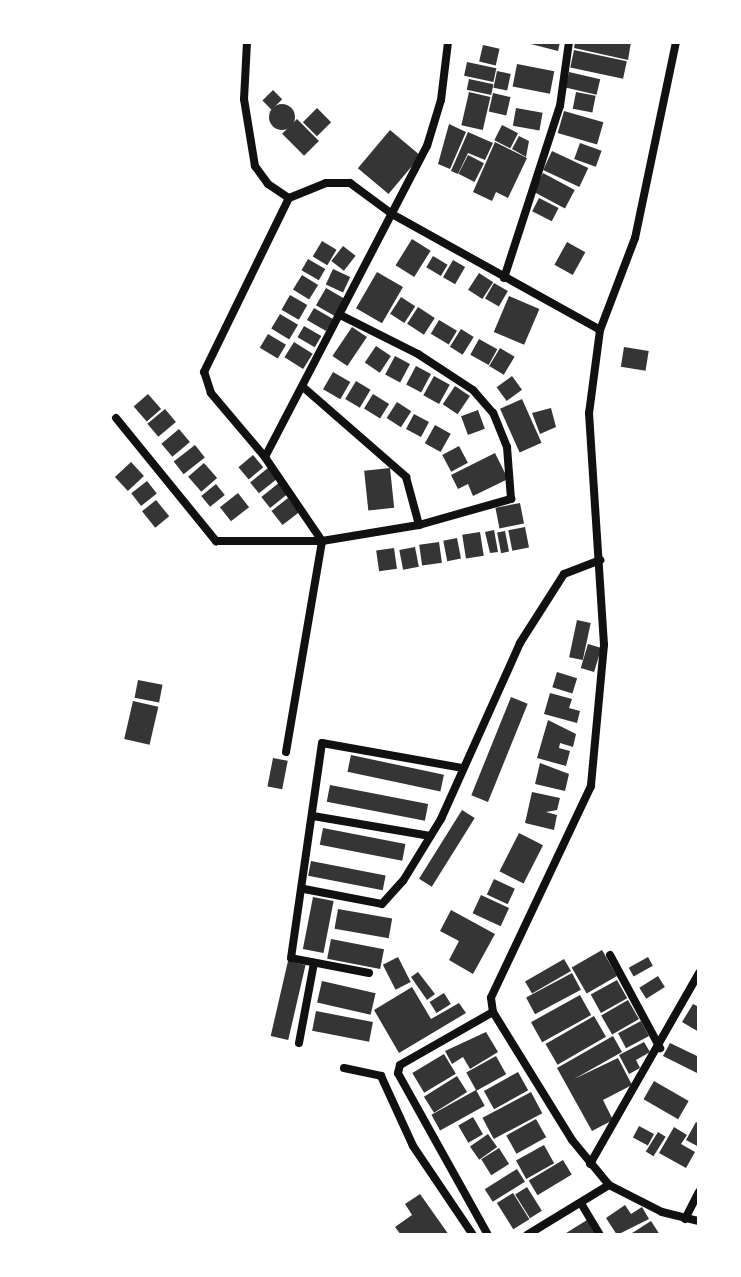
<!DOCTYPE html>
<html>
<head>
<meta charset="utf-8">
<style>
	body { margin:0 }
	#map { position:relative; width:741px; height:1277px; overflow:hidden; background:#fff; font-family:"Times New Roman",serif }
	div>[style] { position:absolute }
	.building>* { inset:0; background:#353535; transform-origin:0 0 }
	.round { border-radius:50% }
	.minor>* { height:8px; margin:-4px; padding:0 4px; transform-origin:4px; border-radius:4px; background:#111 }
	span { translate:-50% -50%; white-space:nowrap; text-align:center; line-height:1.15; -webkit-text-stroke:6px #fff; paint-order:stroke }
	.frame { position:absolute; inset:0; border:44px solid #fff; pointer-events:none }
</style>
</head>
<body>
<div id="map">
	<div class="building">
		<i style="clip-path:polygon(523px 42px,560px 42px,558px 51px)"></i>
		<i style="clip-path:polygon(575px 42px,631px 42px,628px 60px,574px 48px)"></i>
		<i style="left:483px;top:45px;width:17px;height:17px;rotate:13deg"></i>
		<i style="left:574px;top:50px;width:54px;height:18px;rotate:12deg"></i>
		<i style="left:467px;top:62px;width:30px;height:14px;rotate:12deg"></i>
		<i style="left:517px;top:64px;width:38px;height:23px;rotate:11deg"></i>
		<i style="left:497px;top:71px;width:14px;height:17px;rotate:12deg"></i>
		<i style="left:569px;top:72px;width:32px;height:16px;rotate:13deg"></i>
		<i style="left:469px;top:79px;width:25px;height:11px;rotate:12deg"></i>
		<i style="left:273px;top:90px;width:13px;height:15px;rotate:45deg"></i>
		<i style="left:469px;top:92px;width:22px;height:34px;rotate:13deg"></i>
		<i style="left:576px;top:92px;width:20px;height:17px;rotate:11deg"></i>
		<i style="left:493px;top:93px;width:18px;height:19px;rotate:13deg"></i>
		<i class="round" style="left:269px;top:104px;width:26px;height:26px"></i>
		<i style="left:317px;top:108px;width:20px;height:20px;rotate:45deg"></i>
		<i style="left:516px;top:108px;width:27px;height:18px;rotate:10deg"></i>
		<i style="left:564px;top:111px;width:41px;height:23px;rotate:16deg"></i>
		<i style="left:297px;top:119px;width:31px;height:21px;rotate:45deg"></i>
		<i style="clip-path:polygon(449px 124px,466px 132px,450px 169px,438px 164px)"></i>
		<i style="left:502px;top:125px;width:18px;height:17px;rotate:27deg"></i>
		<i style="left:390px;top:130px;width:40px;height:50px;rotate:40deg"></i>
		<i style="clip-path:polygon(468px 132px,493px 143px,485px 160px,468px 153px,458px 174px,451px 171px)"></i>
		<i style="clip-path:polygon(519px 136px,529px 141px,526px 157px,512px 149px)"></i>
		<i style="clip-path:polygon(495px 142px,527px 158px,508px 198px,496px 192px,492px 201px,473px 192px)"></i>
		<i style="left:580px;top:143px;width:23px;height:17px;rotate:20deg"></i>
		<i style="left:552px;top:151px;width:40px;height:21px;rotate:25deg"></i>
		<i style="left:468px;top:155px;width:18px;height:21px;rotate:27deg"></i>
		<i style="left:543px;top:173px;width:36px;height:21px;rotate:28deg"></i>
		<i style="left:539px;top:198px;width:22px;height:15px;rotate:27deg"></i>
		<i style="left:412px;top:239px;width:22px;height:31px;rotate:32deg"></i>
		<i style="left:322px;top:241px;width:17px;height:18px;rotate:31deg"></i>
		<i style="left:567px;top:242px;width:21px;height:26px;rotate:29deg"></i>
		<i style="left:343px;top:246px;width:16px;height:19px;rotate:38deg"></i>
		<i style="left:433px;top:256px;width:17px;height:13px;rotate:31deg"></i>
		<i style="left:308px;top:259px;width:20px;height:13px;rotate:30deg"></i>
		<i style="left:453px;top:260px;width:14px;height:20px;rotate:30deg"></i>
		<i style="left:333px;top:269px;width:19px;height:17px;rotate:25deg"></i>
		<i style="left:377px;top:272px;width:30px;height:42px;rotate:30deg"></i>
		<i style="left:479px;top:273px;width:17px;height:20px;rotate:33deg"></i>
		<i style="left:302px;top:275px;width:19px;height:17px;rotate:32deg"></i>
		<i style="left:494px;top:283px;width:16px;height:18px;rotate:30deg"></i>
		<i style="left:326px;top:288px;width:22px;height:20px;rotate:30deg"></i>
		<i style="left:290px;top:295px;width:20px;height:17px;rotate:30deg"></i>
		<i style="left:509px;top:296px;width:33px;height:39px;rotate:23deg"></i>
		<i style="left:401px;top:297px;width:17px;height:20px;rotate:33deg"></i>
		<i style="left:418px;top:307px;width:20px;height:20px;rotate:33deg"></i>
		<i style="left:314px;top:308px;width:22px;height:14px;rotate:30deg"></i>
		<i style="left:280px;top:314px;width:21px;height:17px;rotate:31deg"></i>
		<i style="left:439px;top:320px;width:21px;height:16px;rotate:31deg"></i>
		<i style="left:304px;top:326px;width:20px;height:13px;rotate:30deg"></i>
		<i style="left:352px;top:327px;width:18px;height:35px;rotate:34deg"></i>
		<i style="left:461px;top:329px;width:15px;height:21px;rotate:32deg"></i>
		<i style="left:268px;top:334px;width:21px;height:16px;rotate:31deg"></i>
		<i style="left:479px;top:339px;width:21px;height:18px;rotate:29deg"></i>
		<i style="left:294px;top:342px;width:22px;height:18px;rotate:32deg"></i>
		<i style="left:376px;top:346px;width:18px;height:20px;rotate:34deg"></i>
		<i style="left:624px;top:347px;width:25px;height:20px;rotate:9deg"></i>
		<i style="left:500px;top:348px;width:17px;height:21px;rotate:31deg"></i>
		<i style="left:395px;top:356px;width:17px;height:21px;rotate:28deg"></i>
		<i style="left:416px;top:366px;width:17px;height:21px;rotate:28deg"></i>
		<i style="left:333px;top:372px;width:20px;height:20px;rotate:30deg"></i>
		<i style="left:434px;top:376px;width:18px;height:22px;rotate:29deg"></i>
		<i style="left:512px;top:376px;width:17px;height:19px;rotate:54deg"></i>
		<i style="left:356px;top:381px;width:17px;height:21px;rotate:31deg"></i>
		<i style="left:455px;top:386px;width:18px;height:22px;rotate:34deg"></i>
		<i style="left:148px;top:394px;width:20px;height:19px;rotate:49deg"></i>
		<i style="left:373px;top:394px;width:19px;height:17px;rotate:32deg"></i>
		<i style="left:522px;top:399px;width:48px;height:24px;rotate:66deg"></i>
		<i style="left:397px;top:402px;width:17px;height:19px;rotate:33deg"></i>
		<i style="clip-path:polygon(551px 408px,556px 427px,540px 434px,532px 413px)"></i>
		<i style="left:165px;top:409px;width:17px;height:23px;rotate:50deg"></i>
		<i style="left:478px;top:410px;width:20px;height:18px;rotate:70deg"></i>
		<i style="left:414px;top:414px;width:17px;height:17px;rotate:28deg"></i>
		<i style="left:435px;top:425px;width:18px;height:21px;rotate:29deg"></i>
		<i style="left:179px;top:429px;width:17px;height:23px;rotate:50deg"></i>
		<i style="left:195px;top:445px;width:16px;height:27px;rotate:52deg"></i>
		<i style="left:459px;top:446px;width:19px;height:19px;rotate:62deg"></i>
		<i style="clip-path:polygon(495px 453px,508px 479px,473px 496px,468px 484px,458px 489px,451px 475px)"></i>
		<i style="left:253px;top:455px;width:16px;height:19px;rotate:50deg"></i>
		<i style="left:131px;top:462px;width:19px;height:22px;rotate:47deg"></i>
		<i style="left:204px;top:463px;width:20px;height:21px;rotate:49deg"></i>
		<i style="left:268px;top:468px;width:14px;height:23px;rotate:51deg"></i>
		<i style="left:390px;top:468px;width:40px;height:26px;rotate:84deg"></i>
		<i style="left:147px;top:481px;width:16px;height:20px;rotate:52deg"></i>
		<i style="left:280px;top:482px;width:14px;height:24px;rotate:51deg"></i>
		<i style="left:216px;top:484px;width:14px;height:19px;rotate:51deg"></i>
		<i style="left:238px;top:493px;width:18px;height:23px;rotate:52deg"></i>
		<i style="left:288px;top:498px;width:18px;height:21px;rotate:52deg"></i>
		<i style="left:156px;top:500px;width:21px;height:18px;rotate:51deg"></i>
		<i style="left:520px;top:503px;width:21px;height:25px;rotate:79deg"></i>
		<i style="left:525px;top:527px;width:21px;height:17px;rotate:79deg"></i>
		<i style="clip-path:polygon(494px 530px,498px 552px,490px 553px,485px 532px)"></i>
		<i style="left:505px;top:531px;width:21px;height:8px;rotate:79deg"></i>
		<i style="left:480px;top:532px;width:24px;height:18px;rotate:81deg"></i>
		<i style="left:457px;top:538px;width:21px;height:14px;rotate:79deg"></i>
		<i style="left:439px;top:542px;width:21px;height:20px;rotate:82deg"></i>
		<i style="left:415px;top:547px;width:20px;height:16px;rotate:79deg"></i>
		<i style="left:394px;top:548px;width:21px;height:18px;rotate:82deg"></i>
		<i style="left:577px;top:620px;width:14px;height:38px;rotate:12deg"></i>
		<i style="left:588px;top:644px;width:14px;height:25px;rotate:17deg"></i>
		<i style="left:557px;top:672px;width:21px;height:16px;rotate:17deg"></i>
		<i style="left:138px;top:680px;width:25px;height:18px;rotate:11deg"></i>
		<i style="clip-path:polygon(550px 693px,572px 699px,569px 708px,580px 711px,577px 723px,544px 714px)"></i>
		<i style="left:511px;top:697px;width:18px;height:106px;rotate:22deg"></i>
		<i style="left:133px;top:701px;width:26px;height:39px;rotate:13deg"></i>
		<i style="clip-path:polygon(548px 720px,576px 734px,573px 747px,560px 743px,559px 748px,570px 751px,566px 766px,537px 758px)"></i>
		<i style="left:351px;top:755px;width:95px;height:17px;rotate:12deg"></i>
		<i style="left:273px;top:758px;width:15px;height:29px;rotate:11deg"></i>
		<i style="clip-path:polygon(540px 763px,569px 774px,565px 791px,535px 784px)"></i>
		<i style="left:330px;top:785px;width:100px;height:17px;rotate:11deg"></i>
		<i style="clip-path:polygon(532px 792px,560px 798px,557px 810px,546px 812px,557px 815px,554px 830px,525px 823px)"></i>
		<i style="left:462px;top:810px;width:15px;height:81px;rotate:32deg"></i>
		<i style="left:323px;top:828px;width:84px;height:17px;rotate:11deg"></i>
		<i style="left:519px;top:833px;width:27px;height:43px;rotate:27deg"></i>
		<i style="left:311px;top:861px;width:76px;height:15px;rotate:11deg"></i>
		<i style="left:494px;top:879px;width:23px;height:17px;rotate:25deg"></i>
		<i style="left:481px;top:895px;width:31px;height:20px;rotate:25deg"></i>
		<i style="left:313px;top:897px;width:21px;height:53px;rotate:11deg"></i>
		<i style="left:338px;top:909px;width:55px;height:20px;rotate:10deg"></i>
		<i style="clip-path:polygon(451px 910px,495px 934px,473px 974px,449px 960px,459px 941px,440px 931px)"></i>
		<i style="left:331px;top:939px;width:54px;height:20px;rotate:11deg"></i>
		<i style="left:602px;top:950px;width:30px;height:35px;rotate:60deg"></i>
		<i style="left:398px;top:957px;width:28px;height:17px;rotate:63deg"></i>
		<i style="left:648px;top:957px;width:10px;height:22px;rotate:61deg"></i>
		<i style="left:564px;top:959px;width:14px;height:45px;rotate:60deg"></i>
		<i style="left:288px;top:961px;width:18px;height:77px;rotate:13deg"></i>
		<i style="clip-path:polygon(418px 972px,435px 994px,427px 1000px,411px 977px)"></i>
		<i style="left:572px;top:973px;width:19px;height:52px;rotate:62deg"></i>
		<i style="left:658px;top:976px;width:13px;height:22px;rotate:58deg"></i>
		<i style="left:617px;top:980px;width:21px;height:30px;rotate:61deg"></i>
		<i style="left:322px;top:981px;width:55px;height:22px;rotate:13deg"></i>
		<i style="clip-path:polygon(412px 987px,431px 1019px,459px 1003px,466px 1013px,399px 1053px,374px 1010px)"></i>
		<i style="left:444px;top:993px;width:13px;height:17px;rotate:58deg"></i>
		<i style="left:580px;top:995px;width:23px;height:56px;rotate:61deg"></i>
		<i style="left:628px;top:1000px;width:22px;height:31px;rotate:60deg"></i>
		<i style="clip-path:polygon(693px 1004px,699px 1007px,699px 1032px,682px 1022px)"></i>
		<i style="left:316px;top:1011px;width:58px;height:20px;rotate:11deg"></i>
		<i style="left:594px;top:1016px;width:24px;height:56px;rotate:60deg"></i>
		<i style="left:641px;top:1021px;width:17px;height:26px;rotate:62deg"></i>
		<i style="clip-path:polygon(486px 1032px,498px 1052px,470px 1069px,463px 1057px,452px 1064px,445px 1051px)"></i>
		<i style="clip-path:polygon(613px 1036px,622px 1052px,574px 1079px,618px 1058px,632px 1085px,603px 1100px,613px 1120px,592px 1131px,557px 1068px)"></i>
		<i style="clip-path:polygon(644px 1042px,650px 1052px,636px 1060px,640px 1068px,629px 1074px,619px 1055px)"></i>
		<i style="clip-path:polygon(670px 1043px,699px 1057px,697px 1073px,663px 1056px)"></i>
		<i style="left:444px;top:1054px;width:23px;height:37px;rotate:59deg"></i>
		<i style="left:496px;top:1056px;width:21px;height:34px;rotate:61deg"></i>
		<i style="left:518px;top:1072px;width:21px;height:39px;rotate:61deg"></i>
		<i style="left:457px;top:1076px;width:19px;height:39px;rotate:58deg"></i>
		<i style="left:654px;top:1081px;width:40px;height:21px;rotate:30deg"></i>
		<i style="left:476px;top:1090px;width:18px;height:51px;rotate:61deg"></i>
		<i style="left:531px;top:1092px;width:24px;height:55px;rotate:62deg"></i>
		<i style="left:473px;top:1117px;width:20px;height:17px;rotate:60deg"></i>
		<i style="left:536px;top:1119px;width:21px;height:34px;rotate:61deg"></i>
		<i style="clip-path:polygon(696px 1122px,699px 1124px,699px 1147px,686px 1140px)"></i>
		<i style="left:639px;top:1126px;width:17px;height:13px;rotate:28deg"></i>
		<i style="clip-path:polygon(674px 1127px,687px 1135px,681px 1144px,695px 1152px,686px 1168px,659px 1153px)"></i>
		<i style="left:658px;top:1132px;width:9px;height:23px;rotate:32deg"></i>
		<i style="left:488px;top:1134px;width:16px;height:22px;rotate:55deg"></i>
		<i style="left:544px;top:1145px;width:21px;height:32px;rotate:61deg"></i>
		<i style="left:499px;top:1148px;width:19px;height:21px;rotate:58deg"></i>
		<i style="left:563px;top:1160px;width:17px;height:40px;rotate:59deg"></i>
		<i style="left:517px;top:1169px;width:15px;height:38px;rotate:58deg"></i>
		<i style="left:527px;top:1187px;width:28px;height:14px;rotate:58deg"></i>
		<i style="left:513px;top:1193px;width:31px;height:19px;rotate:58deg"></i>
		<i style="clip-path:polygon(420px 1194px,449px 1235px,401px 1235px,395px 1227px,412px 1215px,405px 1204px)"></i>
		<i style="clip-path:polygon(625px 1205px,631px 1214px,642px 1207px,649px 1219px,617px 1235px,606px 1218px)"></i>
		<i style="clip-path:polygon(587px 1220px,596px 1235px,563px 1235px)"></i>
		<i style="clip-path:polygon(651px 1221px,660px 1235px,629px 1235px)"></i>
	</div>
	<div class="minor">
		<i style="left:247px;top:42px;width:57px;rotate:93deg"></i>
		<i style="left:244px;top:99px;width:68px;rotate:80.7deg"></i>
		<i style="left:255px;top:166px;width:22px;rotate:54deg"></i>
		<i style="left:268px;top:184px;width:25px;rotate:34deg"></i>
		<i style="left:676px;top:42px;width:200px;rotate:101.8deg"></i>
		<i style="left:635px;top:238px;width:98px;rotate:110.8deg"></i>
		<i style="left:600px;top:330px;width:84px;rotate:97.5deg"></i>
		<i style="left:589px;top:413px;width:232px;rotate:86.3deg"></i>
		<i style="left:604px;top:645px;width:142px;rotate:95.3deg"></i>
		<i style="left:591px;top:786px;width:234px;rotate:115.3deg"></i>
		<i style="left:491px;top:998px;width:14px;rotate:82deg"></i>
		<i style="left:493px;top:1012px;width:150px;rotate:58.3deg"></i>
		<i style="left:572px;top:1140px;width:58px;rotate:50.6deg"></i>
		<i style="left:609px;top:1185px;width:59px;rotate:27deg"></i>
		<i style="left:662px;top:1212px;width:38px;rotate:14deg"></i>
		<i style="left:504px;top:278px;width:181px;rotate:-72deg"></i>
		<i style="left:560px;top:106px;width:65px;rotate:-82deg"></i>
		<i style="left:303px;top:387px;width:137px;rotate:41.1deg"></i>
		<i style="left:406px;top:477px;width:50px;rotate:74.8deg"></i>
		<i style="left:116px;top:418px;width:159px;rotate:50.9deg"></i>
		<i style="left:216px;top:541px;width:106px"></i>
		<i style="left:322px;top:541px;width:98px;rotate:-9.4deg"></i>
		<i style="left:419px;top:525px;width:96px;rotate:-15.8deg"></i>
		<i style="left:511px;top:499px;width:52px;rotate:-94.4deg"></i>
		<i style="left:507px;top:447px;width:37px;rotate:-112deg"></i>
		<i style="left:493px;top:413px;width:30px;rotate:-131deg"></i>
		<i style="left:473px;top:390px;width:66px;rotate:-146.8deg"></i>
		<i style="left:418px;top:354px;width:85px;rotate:-153.4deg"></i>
		<i style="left:265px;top:457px;width:351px;rotate:-62.5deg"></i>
		<i style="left:427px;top:146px;width:48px;rotate:-73.1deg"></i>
		<i style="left:441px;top:100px;width:58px;rotate:-83.1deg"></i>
		<i style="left:286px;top:752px;width:214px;rotate:-80.3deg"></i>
		<i style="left:322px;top:541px;width:102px;rotate:-124.2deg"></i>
		<i style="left:265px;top:457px;width:84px;rotate:-130.2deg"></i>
		<i style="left:211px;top:393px;width:22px;rotate:-108deg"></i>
		<i style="left:204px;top:372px;width:194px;rotate:-64deg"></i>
		<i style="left:289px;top:198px;width:40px;rotate:-22deg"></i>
		<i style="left:326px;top:183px;width:24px"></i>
		<i style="left:350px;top:183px;width:52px;rotate:36.4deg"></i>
		<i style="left:392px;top:214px;width:238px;rotate:29.1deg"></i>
		<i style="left:313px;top:816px;width:119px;rotate:9.7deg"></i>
		<i style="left:304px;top:889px;width:79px;rotate:10.9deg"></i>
		<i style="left:382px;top:904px;width:31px;rotate:-48deg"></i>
		<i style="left:403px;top:881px;width:73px;rotate:-58.5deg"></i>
		<i style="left:441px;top:819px;width:193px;rotate:-65.8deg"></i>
		<i style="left:520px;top:643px;width:82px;rotate:-57.5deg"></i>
		<i style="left:564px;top:574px;width:39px;rotate:-21deg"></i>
		<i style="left:610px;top:955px;width:106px;rotate:61.7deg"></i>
		<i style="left:369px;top:973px;width:79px;rotate:-169.1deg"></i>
		<i style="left:291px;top:958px;width:217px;rotate:-81.8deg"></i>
		<i style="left:322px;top:743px;width:142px;rotate:10.1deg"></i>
		<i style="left:299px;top:1043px;width:81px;rotate:-79.4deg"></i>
		<i style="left:344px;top:1068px;width:38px;rotate:12deg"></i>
		<i style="left:381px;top:1076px;width:77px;rotate:65.4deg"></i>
		<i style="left:413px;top:1146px;width:107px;rotate:56deg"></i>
		<i style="left:590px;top:1164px;width:220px;rotate:-60.3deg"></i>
		<i style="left:582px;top:1205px;width:35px;rotate:59deg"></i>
		<i style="left:685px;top:1219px;width:30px;rotate:-63deg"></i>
		<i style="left:488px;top:1235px;width:185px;rotate:-119.1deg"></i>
		<i style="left:398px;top:1073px;width:8px;rotate:-76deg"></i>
		<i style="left:400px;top:1065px;width:107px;rotate:-29.7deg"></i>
		<i style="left:527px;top:1235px;width:96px;rotate:-31.4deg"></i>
	</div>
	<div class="frame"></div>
</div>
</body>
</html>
